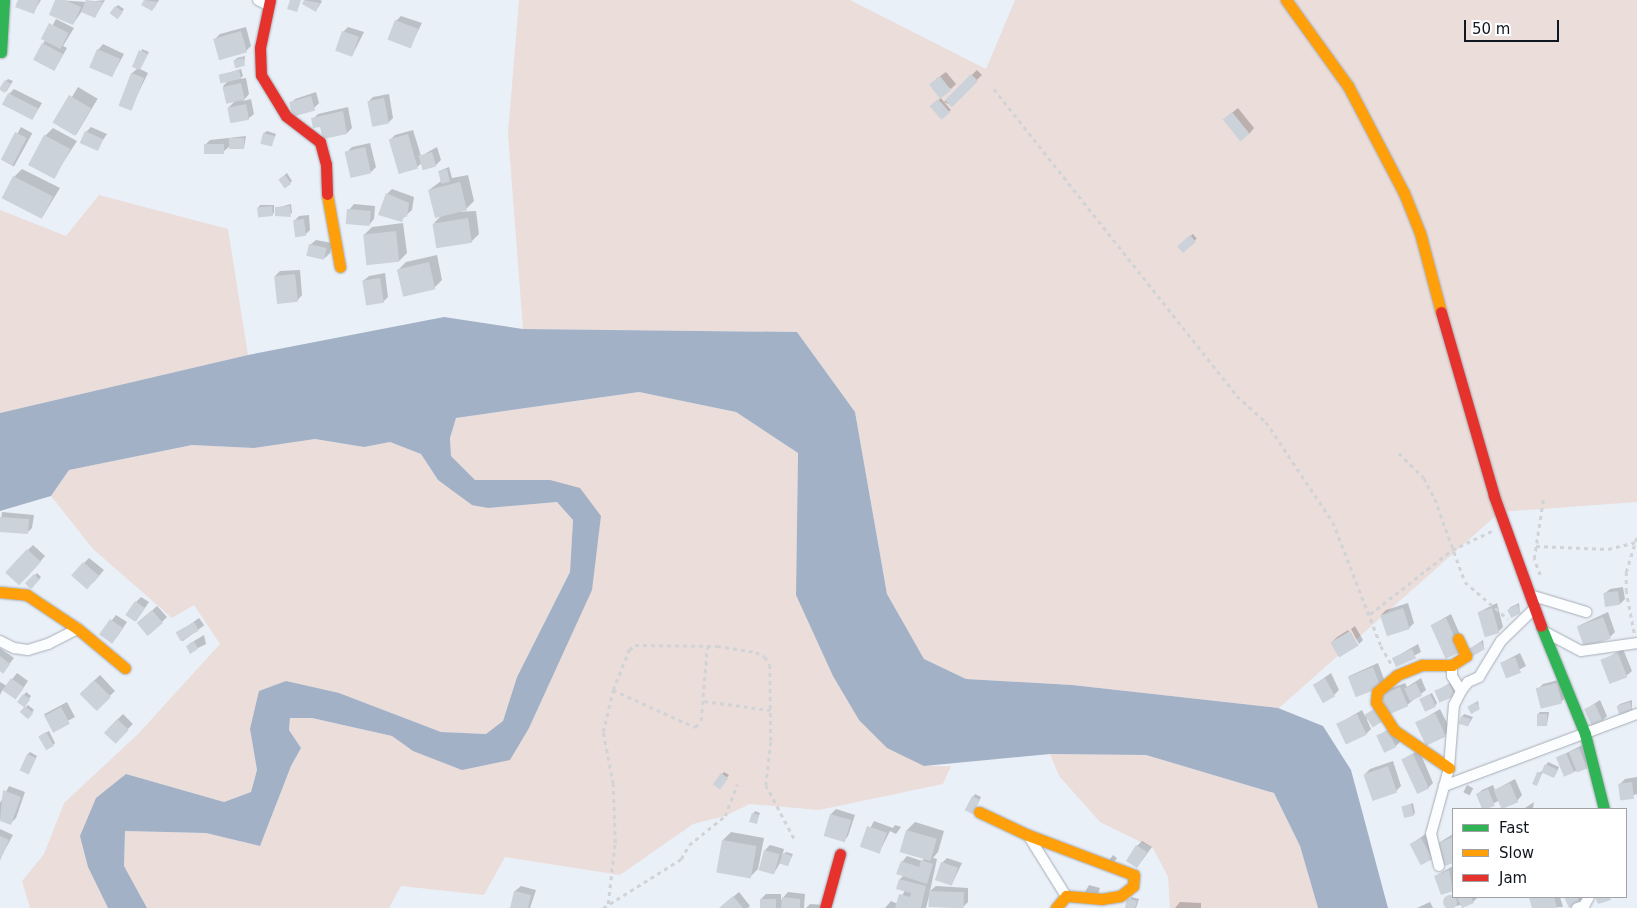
<!DOCTYPE html>
<html>
<head>
<meta charset="utf-8">
<style>
	body { margin:0 }
	#map { position:relative; width:1637px; height:908px; overflow:hidden; background:#eaf0f8; font-family:"DejaVu Sans",sans-serif }
	div>[style] { position:absolute }
	.green>* { inset:0; background:#ebddda }
	.water>* { inset:0; background:#a2b1c6 }
	.shadow>* { inset:0; background:#0003; transform-origin:0 0 }
	.building>* { inset:0; background:#ccd2da; transform-origin:0 0 }
	.round { border-radius:50% }
	.path>* { height:2.5px; margin-top:-1.25px; transform-origin:0; background:repeating-linear-gradient(90deg,#d1d3d6 0 4px,transparent 0 8px) }
	.roads { filter:drop-shadow(0 0 1px #a7adb5) drop-shadow(0 0 1px #a7adb5) }
	.street>* { height:10px; margin:-5px; padding:0 5px; transform-origin:5px; border-radius:5px; background:#fcfdfe }
	.fast>* { height:11px; margin:-5.5px; padding:0 5.5px; transform-origin:5.5px; border-radius:5.5px; background:#30b455 }
	.slow>* { height:11px; margin:-5.5px; padding:0 5.5px; transform-origin:5.5px; border-radius:5.5px; background:#ff9f0a }
	.jam>* { height:11px; margin:-5.5px; padding:0 5.5px; transform-origin:5.5px; border-radius:5.5px; background:#e5322d }
	span { translate:-50% -50%; white-space:nowrap; text-align:center; line-height:1.15; -webkit-text-stroke:4.5px #fff; paint-order:stroke }
	.legend { position:absolute; left:1452px; top:808px; width:175px; height:90px; box-sizing:border-box; background:#fff; border:1px solid #a0a2a6; margin:0; padding:6px 9px; list-style:none; font-size:15px; color:#111720 }
	.legend li { display:flex; align-items:center; gap:10px; height:25px }
	.legend b { width:25px; border:1px solid #a0a2a6 }
	.scale { position:absolute; left:1464px; top:20px; width:95px; height:22px; box-sizing:border-box; border:2px solid #111720; border-top:0; padding-left:6px; font-size:15px; line-height:18px; white-space:nowrap; color:#111720; -webkit-text-stroke:4px #fff; paint-order:stroke }
</style>
</head>
<body>
<div id="map">
	<div class="green">
		<i style="clip-path:polygon(519px 0,850px 0,986px 69px,1015px 0,1637px 0,1637px 502px,1500px 512px,1279px 708px,1072px 685px,965px 679px,924px 659px,887px 594px,855px 412px,797px 332px,523px 329px,508px 133px)"></i>
		<i style="clip-path:polygon(99px 195px,228px 229px,248px 355px,0 413px,0 210px,66px 236px)"></i>
		<i style="clip-path:polygon(639px 392px,736px 412px,798px 453px,796px 595px,924px 766px,951px 766px,943px 784px,819px 810px,750px 804px,725px 816px,693px 824px,620px 875px,505px 857px,484px 895px,401px 886px,389px 908px,147px 908px,124px 866px,125px 831px,206px 833px,260px 846px,291px 766px,301px 748px,289px 730px,290px 718px,312px 718px,392px 736px,413px 751px,529px 728px,591px 590px,601px 516px,550px 480px,475px 480px,451px 456px,450px 438px,456px 418px)"></i>
		<i style="clip-path:polygon(315px 439px,364px 447px,390px 442px,421px 454px,438px 480px,488px 508px,557px 502px,573px 520px,570px 572px,517px 677px,503px 721px,486px 734px,441px 732px,339px 693px,250px 729px,257px 770px,251px 792px,224px 802px,126px 774px,88px 867px,108px 908px,30px 908px,22px 881px,44px 854px,64px 803px,139px 733px,220px 644px,194px 605px,172px 618px,93px 549px,51px 496px,69px 470px,192px 445px,254px 448px)"></i>
		<i style="clip-path:polygon(1050px 754px,1146px 755px,1274px 793px,1300px 846px,1318px 908px,1170px 908px,1168px 877px,1153px 848px,1100px 822px,1059px 776px)"></i>
	</div>
	<div class="water">
		<i style="clip-path:polygon(444px 317px,523px 329px,797px 332px,855px 412px,887px 594px,924px 659px,966px 679px,1072px 685px,1278px 708px,1323px 726px,1351px 770px,1388px 908px,1318px 908px,1300px 846px,1274px 793px,1146px 755px,1050px 754px,924px 766px,887px 748px,859px 720px,833px 676px,796px 595px,798px 453px,736px 412px,639px 392px,456px 418px,450px 438px,451px 456px,475px 480px,550px 480px,580px 488px,601px 516px,592px 590px,529px 728px,510px 760px,462px 770px,413px 751px,392px 736px,312px 718px,290px 718px,289px 730px,301px 748px,291px 766px,260px 846px,206px 833px,125px 831px,124px 866px,147px 908px,108px 908px,88px 867px,80px 836px,96px 798px,126px 774px,224px 802px,251px 792px,257px 770px,250px 729px,259px 691px,286px 681px,339px 693px,441px 732px,486px 734px,503px 721px,517px 677px,570px 572px,573px 520px,557px 502px,488px 508px,472px 505px,438px 480px,421px 454px,390px 442px,364px 447px,315px 439px,254px 448px,192px 445px,69px 470px,51px 496px,0 511px,0 413px,248px 355px)"></i>
	</div>
	<div class="shadow">
		<i style="clip-path:polygon(20px 0,41px 0,33px 13px)"></i>
		<i style="clip-path:polygon(57px 0,86px 2px,105px 0,95px 17px,82px 11px,73px 24px)"></i>
		<i style="clip-path:polygon(146px 0,159px 0,154px 8px,143px 4px)"></i>
		<i style="clip-path:polygon(305px 0,320px 0,322px 1px,318px 8px,303px 4px)"></i>
		<i style="clip-path:polygon(118px 5px,124px 9px,119px 16px,116px 7px)"></i>
		<i style="clip-path:polygon(401px 16px,422px 23px,410px 47px,396px 21px)"></i>
		<i style="clip-path:polygon(56px 19px,74px 28px,63px 46px,67px 48px,55px 69px,43px 44px)"></i>
		<i style="clip-path:polygon(246px 27px,251px 46px,246px 51px,215px 39px,220px 34px)"></i>
		<i style="clip-path:polygon(348px 27px,364px 32px,352px 56px,343px 32px)"></i>
		<i style="clip-path:polygon(103px 44px,124px 54px,112px 76px,98px 50px)"></i>
		<i style="clip-path:polygon(142px 49px,149px 52px,140px 69px,148px 73px,130px 110px,132px 73px,138px 68px)"></i>
		<i style="clip-path:polygon(245px 56px,244px 65px,235px 60px,237px 58px)"></i>
		<i style="clip-path:polygon(241px 69px,243px 76px,239px 79px,246px 78px,249px 94px,243px 101px,251px 99px,254px 114px,248px 119px,228px 108px,235px 101px,223px 86px,229px 80px,221px 75px)"></i>
		<i style="clip-path:polygon(977px 70px,982px 75px,951px 105px,944px 102px,951px 110px,942px 117px,932px 106px,941px 98px,944px 102px)"></i>
		<i style="clip-path:polygon(946px 72px,956px 84px,951px 89px,936px 79px)"></i>
		<i style="clip-path:polygon(8px 79px,13px 81px,6px 92px,6px 81px)"></i>
		<i style="left:78px;top:87px;width:23px;height:42px;rotate:31deg"></i>
		<i style="clip-path:polygon(14px 89px,42px 103px,33px 118px,9px 94px)"></i>
		<i style="clip-path:polygon(316px 92px,319px 103px,314px 108px,290px 104px,295px 99px)"></i>
		<i style="clip-path:polygon(389px 94px,393px 118px,388px 123px,368px 102px,373px 97px)"></i>
		<i style="clip-path:polygon(348px 107px,352px 128px,347px 133px,321px 125px,313px 119px,318px 114px)"></i>
		<i style="clip-path:polygon(1238px 108px,1254px 128px,1249px 134px,1229px 115px)"></i>
		<i style="left:21px;top:127px;width:13px;height:38px;rotate:29deg"></i>
		<i style="clip-path:polygon(91px 127px,107px 134px,97px 149px,86px 132px)"></i>
		<i style="clip-path:polygon(53px 128px,77px 141px,53px 178px,45px 136px)"></i>
		<i style="clip-path:polygon(413px 130px,421px 156px,437px 147px,441px 160px,436px 165px,423px 162px,417px 167px,390px 140px,395px 135px)"></i>
		<i style="clip-path:polygon(267px 131px,276px 134px,271px 146px,264px 133px)"></i>
		<i style="clip-path:polygon(246px 136px,244px 148px,230px 146px,223px 152px,205px 145px,210px 140px)"></i>
		<i style="clip-path:polygon(370px 143px,376px 167px,371px 172px,347px 152px,352px 147px)"></i>
		<i style="clip-path:polygon(449px 167px,452px 178px,468px 175px,474px 201px,466px 209px,451px 212px,476px 211px,479px 234px,471px 242px,434px 223px,443px 214px,429px 190px,441px 181px,439px 171px)"></i>
		<i style="clip-path:polygon(22px 169px,60px 188px,43px 216px,14px 177px)"></i>
		<i style="clip-path:polygon(287px 173px,292px 181px,290px 183px,280px 179px)"></i>
		<i style="clip-path:polygon(392px 189px,414px 197px,412px 210px,401px 220px,387px 194px)"></i>
		<i style="clip-path:polygon(291px 204px,292px 213px,279px 216px,276px 208px)"></i>
		<i style="clip-path:polygon(354px 204px,375px 206px,374px 219px,369px 225px,349px 210px)"></i>
		<i style="clip-path:polygon(260px 205px,274px 205px,274px 213px,272px 215px,258px 208px)"></i>
		<i style="clip-path:polygon(309px 215px,310px 230px,305px 235px,294px 221px,299px 216px)"></i>
		<i style="clip-path:polygon(403px 223px,407px 253px,399px 261px,364px 235px,372px 227px)"></i>
		<i style="left:1193px;top:234px;width:6px;height:18px;rotate:51deg"></i>
		<i style="clip-path:polygon(316px 240px,332px 243px,330px 253px,325px 258px,310px 245px)"></i>
		<i style="clip-path:polygon(437px 255px,442px 280px,434px 288px,398px 270px,406px 262px)"></i>
		<i style="clip-path:polygon(300px 270px,302px 295px,297px 301px,275px 276px,280px 271px)"></i>
		<i style="clip-path:polygon(385px 273px,388px 297px,383px 302px,363px 281px,369px 276px)"></i>
		<i style="clip-path:polygon(2px 512px,34px 515px,32px 528px,27px 533px,0 531px)"></i>
		<i style="clip-path:polygon(33px 545px,45px 556px,25px 579px,28px 550px)"></i>
		<i style="clip-path:polygon(89px 558px,104px 570px,93px 583px,84px 563px)"></i>
		<i style="clip-path:polygon(37px 573px,41px 577px,32px 588px,27px 583px)"></i>
		<i style="clip-path:polygon(1623px 587px,1625px 599px,1620px 604px,1604px 594px,1610px 589px)"></i>
		<i style="clip-path:polygon(141px 597px,149px 602px,136px 621px,136px 602px)"></i>
		<i style="clip-path:polygon(1408px 603px,1414px 623px,1409px 628px,1381px 615px,1386px 610px)"></i>
		<i style="clip-path:polygon(1497px 603px,1503px 627px,1498px 632px,1479px 612px)"></i>
		<i style="clip-path:polygon(1519px 603px,1520px 612px,1509px 609px,1511px 607px)"></i>
		<i style="clip-path:polygon(157px 606px,167px 617px,162px 622px,144px 618px)"></i>
		<i style="clip-path:polygon(1608px 612px,1615px 632px,1610px 637px,1578px 626px)"></i>
		<i style="clip-path:polygon(1451px 614px,1465px 646px,1432px 625px)"></i>
		<i style="clip-path:polygon(116px 615px,127px 622px,117px 637px,101px 634px)"></i>
		<i style="left:199px;top:618px;width:9px;height:27px;rotate:54deg"></i>
		<i style="clip-path:polygon(1355px 626px,1363px 640px,1359px 644px,1351px 629px)"></i>
		<i style="clip-path:polygon(1348px 630px,1357px 645px,1332px 642px,1337px 637px)"></i>
		<i style="clip-path:polygon(204px 635px,206px 644px,198px 648px,189px 644px)"></i>
		<i style="clip-path:polygon(1483px 640px,1484px 648px,1471px 648px)"></i>
		<i style="clip-path:polygon(1418px 644px,1421px 652px,1397px 665px,1394px 658px)"></i>
		<i style="clip-path:polygon(0 648px,14px 658px,3px 672px,0 670px)"></i>
		<i style="clip-path:polygon(1623px 649px,1632px 671px,1626px 676px,1601px 661px)"></i>
		<i style="clip-path:polygon(1520px 653px,1526px 666px,1506px 677px,1501px 663px)"></i>
		<i style="clip-path:polygon(1378px 663px,1385px 682px,1380px 687px,1349px 676px)"></i>
		<i style="clip-path:polygon(17px 673px,28px 681px,20px 693px,15px 698px,3px 689px,0 695px,0 682px,7px 686px)"></i>
		<i style="clip-path:polygon(1331px 673px,1339px 690px,1334px 695px,1314px 685px)"></i>
		<i style="left:100px;top:675px;width:22px;height:27px;rotate:47deg"></i>
		<i style="clip-path:polygon(1421px 678px,1426px 690px,1407px 705px,1382px 696px,1387px 690px,1405px 683px,1407px 687px)"></i>
		<i style="clip-path:polygon(1562px 679px,1566px 697px,1561px 702px,1538px 689px,1543px 684px)"></i>
		<i style="clip-path:polygon(1455px 680px,1460px 690px,1455px 695px,1435px 692px)"></i>
		<i style="clip-path:polygon(26px 692px,31px 696px,26px 703px,19px 702px)"></i>
		<i style="clip-path:polygon(1432px 693px,1437px 703px,1435px 706px,1421px 699px)"></i>
		<i style="clip-path:polygon(1600px 700px,1607px 716px,1602px 721px,1586px 709px)"></i>
		<i style="clip-path:polygon(1632px 700px,1632px 711px,1618px 706px,1620px 704px)"></i>
		<i style="clip-path:polygon(1478px 701px,1479px 708px,1468px 707px,1471px 705px)"></i>
		<i style="left:67px;top:702px;width:17px;height:26px;rotate:62deg"></i>
		<i style="clip-path:polygon(28px 705px,34px 710px,28px 717px,22px 711px)"></i>
		<i style="clip-path:polygon(1440px 709px,1451px 731px,1427px 745px,1417px 723px)"></i>
		<i style="clip-path:polygon(1362px 710px,1365px 716px,1368px 713px,1367px 720px,1371px 729px,1366px 734px,1338px 724px)"></i>
		<i style="clip-path:polygon(1540px 712px,1549px 712px,1547px 725px,1538px 714px)"></i>
		<i style="left:123px;top:714px;width:14px;height:26px;rotate:45deg"></i>
		<i style="clip-path:polygon(1464px 714px,1473px 717px,1468px 726px,1462px 717px)"></i>
		<i style="clip-path:polygon(1393px 726px,1401px 741px,1396px 746px,1378px 736px)"></i>
		<i style="clip-path:polygon(49px 731px,55px 743px,53px 745px,41px 735px)"></i>
		<i style="clip-path:polygon(1584px 744px,1587px 767px,1565px 775px,1557px 758px)"></i>
		<i style="clip-path:polygon(1419px 750px,1433px 783px,1428px 788px,1403px 759px)"></i>
		<i style="clip-path:polygon(30px 752px,37px 756px,28px 773px,28px 754px)"></i>
		<i style="clip-path:polygon(1393px 761px,1401px 786px,1396px 791px,1365px 774px,1370px 769px)"></i>
		<i style="clip-path:polygon(1548px 762px,1559px 767px,1556px 774px,1554px 776px,1543px 771px,1537px 785px,1538px 773px,1543px 771px)"></i>
		<i style="clip-path:polygon(724px 772px,729px 775px,721px 785px,722px 774px)"></i>
		<i style="clip-path:polygon(1637px 777px,1637px 794px,1622px 799px,1620px 784px,1625px 779px)"></i>
		<i style="clip-path:polygon(1515px 779px,1522px 795px,1517px 801px,1498px 801px,1483px 809px,1477px 795px,1482px 790px,1493px 785px,1495px 790px)"></i>
		<i style="left:1467px;top:785px;width:7px;height:8px;rotate:27deg"></i>
		<i style="clip-path:polygon(9px 786px,25px 792px,16px 818px,11px 823px,0 819px,0 803px)"></i>
		<i style="clip-path:polygon(975px 794px,981px 797px,975px 810px,973px 797px)"></i>
		<i style="clip-path:polygon(1534px 802px,1533px 808px,1521px 809px,1525px 808px)"></i>
		<i style="clip-path:polygon(1413px 803px,1415px 813px,1413px 815px,1403px 807px)"></i>
		<i style="clip-path:polygon(836px 809px,855px 815px,848px 836px,843px 842px,831px 814px)"></i>
		<i style="clip-path:polygon(755px 811px,760px 813px,756px 823px,753px 814px)"></i>
		<i style="clip-path:polygon(874px 821px,893px 828px,895px 825px,901px 827px,896px 834px,890px 831px,879px 853px,861px 846px)"></i>
		<i style="clip-path:polygon(915px 822px,944px 831px,938px 852px,933px 858px,937px 859px,930px 891px,936px 886px,968px 888px,968px 902px,963px 907px,929px 896px,926px 908px,885px 908px,891px 901px,898px 904px,905px 890px,900px 879px,904px 875px,902px 862px,907px 856px,922px 861px,925px 858px,901px 851px,907px 830px)"></i>
		<i style="clip-path:polygon(0 829px,13px 835px,1px 857px,0 857px)"></i>
		<i style="clip-path:polygon(731px 832px,764px 838px,758px 869px,750px 877px,723px 840px)"></i>
		<i style="clip-path:polygon(1427px 833px,1436px 853px,1431px 858px,1411px 844px)"></i>
		<i style="clip-path:polygon(1453px 834px,1453px 861px,1446px 865px,1437px 844px)"></i>
		<i style="clip-path:polygon(1142px 841px,1152px 847px,1138px 866px,1137px 846px)"></i>
		<i style="clip-path:polygon(770px 845px,784px 849px,782px 856px,786px 852px,793px 854px,788px 865px,780px 863px,774px 873px,765px 850px)"></i>
		<i style="left:1113px;top:855px;width:5px;height:12px;rotate:37deg"></i>
		<i style="clip-path:polygon(947px 858px,962px 863px,952px 884px,942px 863px)"></i>
		<i style="clip-path:polygon(1453px 866px,1453px 889px,1442px 894px,1435px 876px)"></i>
		<i style="clip-path:polygon(1089px 885px,1100px 888px,1098px 894px,1085px 892px)"></i>
		<i style="clip-path:polygon(521px 886px,536px 890px,530px 908px,511px 907px,515px 891px)"></i>
		<i style="clip-path:polygon(739px 892px,750px 906px,748px 908px,720px 908px)"></i>
		<i style="clip-path:polygon(788px 892px,805px 894px,804px 908px,761px 908px,761px 899px,766px 894px,781px 894px,781px 900px)"></i>
		<i style="clip-path:polygon(1453px 894px,1453px 897px,1478px 897px,1473px 902px,1448px 908px,1444px 901px)"></i>
		<i style="clip-path:polygon(1131px 897px,1139px 899px,1136px 908px,1126px 908px)"></i>
		<i style="clip-path:polygon(1532px 897px,1560px 897px,1563px 907px,1533px 908px)"></i>
		<i style="clip-path:polygon(1565px 897px,1584px 897px,1585px 898px,1570px 907px)"></i>
		<i style="clip-path:polygon(1180px 902px,1201px 903px,1201px 908px,1175px 908px)"></i>
		<i style="clip-path:polygon(1430px 902px,1433px 908px,1417px 908px)"></i>
		<i style="clip-path:polygon(810px 904px,825px 905px,825px 908px,806px 908px)"></i>
	</div>
	<div class="building">
		<i style="clip-path:polygon(18px 0,39px 0,34px 14px,15px 7px)"></i>
		<i style="clip-path:polygon(55px 0,65px 0,81px 7px,73px 25px,49px 15px)"></i>
		<i style="clip-path:polygon(86px 0,103px 2px,95px 18px,81px 12px)"></i>
		<i style="clip-path:polygon(144px 0,158px 2px,152px 11px,141px 5px)"></i>
		<i style="clip-path:polygon(290px 0,301px 0,297px 12px,287px 9px)"></i>
		<i style="clip-path:polygon(304px 0,320px 3px,316px 12px,302px 4px)"></i>
		<i style="left:115px;top:6px;width:10px;height:9px;rotate:37deg"></i>
		<i style="left:395px;top:20px;width:25px;height:21px;rotate:21deg"></i>
		<i style="left:49px;top:23px;width:22px;height:18px;rotate:27deg"></i>
		<i style="left:241px;top:31px;width:22px;height:29px;rotate:74deg"></i>
		<i style="left:342px;top:31px;width:18px;height:21px;rotate:19deg"></i>
		<i style="left:42px;top:43px;width:24px;height:19px;rotate:28deg"></i>
		<i style="left:97px;top:49px;width:25px;height:20px;rotate:23deg"></i>
		<i style="clip-path:polygon(139px 50px,148px 54px,140px 70px,132px 67px)"></i>
		<i style="left:243px;top:58px;width:8px;height:10px;rotate:76deg"></i>
		<i style="left:239px;top:70px;width:9px;height:21px;rotate:77deg"></i>
		<i style="left:131px;top:73px;width:14px;height:35px;rotate:21deg"></i>
		<i style="left:971px;top:74px;width:10px;height:37px;rotate:45deg"></i>
		<i style="left:940px;top:76px;width:18px;height:14px;rotate:52deg"></i>
		<i style="left:5px;top:80px;width:7px;height:11px;rotate:34deg"></i>
		<i style="left:241px;top:83px;width:17px;height:19px;rotate:77deg"></i>
		<i style="left:8px;top:93px;width:34px;height:13px;rotate:27deg"></i>
		<i style="left:69px;top:95px;width:26px;height:32px;rotate:31deg"></i>
		<i style="left:311px;top:96px;width:15px;height:23px;rotate:74deg"></i>
		<i style="left:384px;top:98px;width:26px;height:17px;rotate:79deg"></i>
		<i style="left:938px;top:99px;width:18px;height:11px;rotate:49deg"></i>
		<i style="left:246px;top:104px;width:16px;height:19px;rotate:79deg"></i>
		<i style="clip-path:polygon(343px 111px,347px 134px,323px 139px,320px 127px,313px 128px,311px 118px)"></i>
		<i style="left:1232px;top:112px;width:28px;height:12px;rotate:51deg"></i>
		<i style="left:85px;top:131px;width:20px;height:13px;rotate:24deg"></i>
		<i style="left:15px;top:132px;width:13px;height:31px;rotate:27deg"></i>
		<i style="left:263px;top:133px;width:12px;height:11px;rotate:14deg"></i>
		<i style="left:408px;top:134px;width:36px;height:20px;rotate:74deg"></i>
		<i style="left:44px;top:135px;width:30px;height:34px;rotate:28deg"></i>
		<i style="left:229px;top:138px;width:15px;height:11px"></i>
		<i style="left:224px;top:144px;width:10px;height:20px;rotate:90deg"></i>
		<i style="left:365px;top:147px;width:27px;height:21px;rotate:77deg"></i>
		<i style="left:432px;top:152px;width:15px;height:14px;rotate:74deg"></i>
		<i style="left:447px;top:169px;width:13px;height:9px;rotate:77deg"></i>
		<i style="left:285px;top:175px;width:11px;height:8px;rotate:56deg"></i>
		<i style="left:13px;top:176px;width:45px;height:25px;rotate:27deg"></i>
		<i style="left:460px;top:182px;width:29px;height:33px;rotate:76deg"></i>
		<i style="clip-path:polygon(386px 193px,409px 203px,407px 217px,404px 216px,402px 222px,378px 215px)"></i>
		<i style="left:272px;top:206px;width:10px;height:15px;rotate:84deg"></i>
		<i style="clip-path:polygon(290px 206px,291px 217px,275px 216px,275px 207px)"></i>
		<i style="left:347px;top:209px;width:24px;height:15px;rotate:5deg"></i>
		<i style="left:468px;top:218px;width:25px;height:36px;rotate:81deg"></i>
		<i style="left:304px;top:219px;width:17px;height:11px;rotate:83deg"></i>
		<i style="left:396px;top:231px;width:31px;height:33px;rotate:84deg"></i>
		<i style="left:1190px;top:235px;width:9px;height:17px;rotate:49deg"></i>
		<i style="left:309px;top:244px;width:18px;height:12px;rotate:13deg"></i>
		<i style="left:429px;top:262px;width:28px;height:33px;rotate:77deg"></i>
		<i style="left:295px;top:274px;width:28px;height:21px;rotate:84deg"></i>
		<i style="left:380px;top:278px;width:25px;height:18px;rotate:81deg"></i>
		<i style="left:0;top:517px;width:29px;height:15px;rotate:4deg"></i>
		<i style="left:27px;top:549px;width:19px;height:32px;rotate:43deg"></i>
		<i style="left:83px;top:562px;width:21px;height:18px;rotate:41deg"></i>
		<i style="left:34px;top:574px;width:8px;height:13px;rotate:45deg"></i>
		<i style="left:1618px;top:591px;width:14px;height:15px;rotate:82deg"></i>
		<i style="left:135px;top:601px;width:12px;height:17px;rotate:35deg"></i>
		<i style="left:1517px;top:605px;width:9px;height:11px;rotate:63deg"></i>
		<i style="left:1403px;top:608px;width:22px;height:24px;rotate:72deg"></i>
		<i style="left:1492px;top:608px;width:26px;height:15px;rotate:74deg"></i>
		<i style="left:152px;top:610px;width:17px;height:20px;rotate:50deg"></i>
		<i style="left:1603px;top:617px;width:23px;height:28px;rotate:70deg"></i>
		<i style="left:1446px;top:618px;width:37px;height:17px;rotate:66deg"></i>
		<i style="left:110px;top:619px;width:16px;height:19px;rotate:35deg"></i>
		<i style="left:194px;top:622px;width:10px;height:21px;rotate:61deg"></i>
		<i style="left:1350px;top:631px;width:17px;height:23px;rotate:59deg"></i>
		<i style="clip-path:polygon(194px 641px,198px 649px,190px 654px,186px 646px)"></i>
		<i style="left:1481px;top:642px;width:8px;height:16px;rotate:60deg"></i>
		<i style="left:1412px;top:649px;width:10px;height:22px;rotate:66deg"></i>
		<i style="left:1618px;top:653px;width:26px;height:19px;rotate:69deg"></i>
		<i style="clip-path:polygon(0 656px,10px 664px,3px 674px,0 671px)"></i>
		<i style="left:1515px;top:657px;width:17px;height:16px;rotate:69deg"></i>
		<i style="left:1373px;top:667px;width:22px;height:27px;rotate:69deg"></i>
		<i style="left:11px;top:678px;width:16px;height:15px;rotate:35deg"></i>
		<i style="left:1325px;top:678px;width:21px;height:14px;rotate:61deg"></i>
		<i style="left:94px;top:680px;width:24px;height:20px;rotate:45deg"></i>
		<i style="left:1416px;top:683px;width:14px;height:13px;rotate:65deg"></i>
		<i style="left:1557px;top:683px;width:21px;height:22px;rotate:76deg"></i>
		<i style="left:1450px;top:684px;width:13px;height:17px;rotate:67deg"></i>
		<i style="left:1400px;top:687px;width:21px;height:21px;rotate:67deg"></i>
		<i style="left:23px;top:694px;width:9px;height:10px;rotate:36deg"></i>
		<i style="left:1430px;top:694px;width:14px;height:12px;rotate:65deg"></i>
		<i style="left:1476px;top:702px;width:8px;height:10px;rotate:60deg"></i>
		<i style="left:1630px;top:702px;width:10px;height:14px;rotate:73deg"></i>
		<i style="left:1595px;top:704px;width:20px;height:12px;rotate:66deg"></i>
		<i style="left:25px;top:706px;width:11px;height:8px;rotate:41deg"></i>
		<i style="left:61px;top:707px;width:19px;height:19px;rotate:62deg"></i>
		<i style="left:1374px;top:709px;width:15px;height:11px;rotate:58deg"></i>
		<i style="left:1435px;top:713px;width:26px;height:22px;rotate:65deg"></i>
		<i style="left:1357px;top:714px;width:23px;height:23px;rotate:65deg"></i>
		<i style="left:1537px;top:714px;width:10px;height:12px"></i>
		<i style="left:1461px;top:716px;width:10px;height:8px;rotate:17deg"></i>
		<i style="left:117px;top:719px;width:16px;height:19px;rotate:43deg"></i>
		<i style="left:1388px;top:730px;width:19px;height:13px;rotate:65deg"></i>
		<i style="left:46px;top:732px;width:16px;height:9px;rotate:60deg"></i>
		<i style="left:1579px;top:748px;width:22px;height:11px;rotate:68deg"></i>
		<i style="left:1566px;top:753px;width:21px;height:11px;rotate:67deg"></i>
		<i style="left:27px;top:754px;width:10px;height:18px;rotate:24deg"></i>
		<i style="left:1413px;top:754px;width:38px;height:13px;rotate:65deg"></i>
		<i style="left:1545px;top:764px;width:14px;height:9px;rotate:25deg"></i>
		<i style="left:1388px;top:766px;width:28px;height:26px;rotate:71deg"></i>
		<i style="left:1537px;top:772px;width:5px;height:13px;rotate:22deg"></i>
		<i style="left:721px;top:773px;width:9px;height:14px;rotate:36deg"></i>
		<i style="left:1632px;top:782px;width:17px;height:14px;rotate:83deg"></i>
		<i style="left:1510px;top:783px;width:21px;height:18px;rotate:67deg"></i>
		<i style="left:1488px;top:789px;width:18px;height:13px;rotate:68deg"></i>
		<i style="clip-path:polygon(3px 790px,21px 797px,11px 825px,0 821px)"></i>
		<i style="left:972px;top:796px;width:9px;height:16px;rotate:27deg"></i>
		<i style="left:1411px;top:804px;width:12px;height:10px;rotate:76deg"></i>
		<i style="clip-path:polygon(752px 813px,759px 815px,757px 824px,749px 822px)"></i>
		<i style="left:830px;top:814px;width:22px;height:23px;rotate:16deg"></i>
		<i style="left:867px;top:826px;width:21px;height:22px;rotate:19deg"></i>
		<i style="left:906px;top:830px;width:32px;height:23px;rotate:16deg"></i>
		<i style="clip-path:polygon(0 836px,9px 840px,0 861px)"></i>
		<i style="clip-path:polygon(1453px 837px,1453px 863px,1445px 866px,1436px 844px)"></i>
		<i style="left:1421px;top:838px;width:24px;height:13px;rotate:62deg"></i>
		<i style="left:722px;top:840px;width:35px;height:33px;rotate:10deg"></i>
		<i style="left:1136px;top:845px;width:13px;height:19px;rotate:32deg"></i>
		<i style="left:764px;top:850px;width:16px;height:21px;rotate:15deg"></i>
		<i style="left:783px;top:853px;width:9px;height:11px;rotate:18deg"></i>
		<i style="clip-path:polygon(921px 860px,933px 864px,927px 884px,896px 874px,901px 861px,919px 867px)"></i>
		<i style="left:941px;top:862px;width:18px;height:19px;rotate:19deg"></i>
		<i style="clip-path:polygon(1449px 870px,1453px 891px,1441px 895px,1434px 876px)"></i>
		<i style="clip-path:polygon(899px 879px,926px 886px,921px 908px,895px 908px,899px 894px,910px 897px,911px 893px,896px 889px)"></i>
		<i style="clip-path:polygon(514px 891px,531px 895px,528px 908px,510px 908px)"></i>
		<i style="left:929px;top:891px;width:35px;height:16px;rotate:2deg"></i>
		<i class="round" style="left:1443px;top:895px;width:14px;height:14px"></i>
		<i style="clip-path:polygon(733px 896px,743px 908px,719px 908px)"></i>
		<i style="clip-path:polygon(782px 897px,800px 899px,800px 908px,781px 908px)"></i>
		<i style="clip-path:polygon(1457px 897px,1471px 897px,1474px 903px,1462px 908px)"></i>
		<i style="clip-path:polygon(1554px 897px,1557px 908px,1532px 908px,1529px 898px)"></i>
		<i style="clip-path:polygon(1564px 897px,1577px 897px,1580px 904px,1569px 908px)"></i>
		<i style="clip-path:polygon(1595px 897px,1610px 897px,1611px 900px,1598px 904px)"></i>
		<i style="clip-path:polygon(1127px 898px,1137px 901px,1135px 908px,1125px 908px)"></i>
		<i style="left:760px;top:899px;width:16px;height:9px"></i>
	</div>
	<div class="path">
		<i style="left:994px;top:89px;width:392px;rotate:51.6deg"></i>
		<i style="left:1237px;top:396px;width:39px;rotate:42deg"></i>
		<i style="left:1266px;top:422px;width:120px;rotate:56.2deg"></i>
		<i style="left:1333px;top:522px;width:133px;rotate:68.8deg"></i>
		<i style="left:1381px;top:646px;width:22px;rotate:60deg"></i>
		<i style="left:1399px;top:453px;width:35px;rotate:45deg"></i>
		<i style="left:1424px;top:478px;width:24px;rotate:62deg"></i>
		<i style="left:1435px;top:499px;width:88px;rotate:70.1deg"></i>
		<i style="left:1465px;top:582px;width:57px;rotate:40.7deg"></i>
		<i style="left:1536px;top:546px;width:72px;rotate:2.4deg"></i>
		<i style="left:1608px;top:549px;width:29px;rotate:-14deg"></i>
		<i style="left:1540px;top:575px;width:17px;rotate:-111deg"></i>
		<i style="left:1534px;top:559px;width:60px;rotate:-81.3deg"></i>
		<i style="left:1370px;top:614px;width:104px;rotate:-38deg"></i>
		<i style="left:1452px;top:550px;width:47px;rotate:-25.5deg"></i>
		<i style="left:1634px;top:633px;width:42px;rotate:-101deg"></i>
		<i style="left:1626px;top:592px;width:20px;rotate:-90deg"></i>
		<i style="left:1626px;top:572px;width:37px;rotate:-73deg"></i>
		<i style="left:613px;top:690px;width:90px;rotate:24.3deg"></i>
		<i style="left:695px;top:727px;width:8px;rotate:-45deg"></i>
		<i style="left:701px;top:721px;width:74px;rotate:-85.4deg"></i>
		<i style="left:704px;top:701px;width:67px;rotate:7.8deg"></i>
		<i style="left:608px;top:904px;width:61px;rotate:-83.5deg"></i>
		<i style="left:615px;top:843px;width:59px;rotate:-91.9deg"></i>
		<i style="left:613px;top:784px;width:53px;rotate:-100.9deg"></i>
		<i style="left:603px;top:732px;width:43px;rotate:-76.6deg"></i>
		<i style="left:613px;top:690px;width:43px;rotate:-68.2deg"></i>
		<i style="left:629px;top:650px;width:8px;rotate:-40deg"></i>
		<i style="left:635px;top:645px;width:82px;rotate:0.7deg"></i>
		<i style="left:717px;top:646px;width:39px;rotate:9deg"></i>
		<i style="left:756px;top:652px;width:10px;rotate:29deg"></i>
		<i style="left:765px;top:657px;width:9px;rotate:58deg"></i>
		<i style="left:770px;top:665px;width:77px;rotate:89.3deg"></i>
		<i style="left:771px;top:742px;width:43px;rotate:96.6deg"></i>
		<i style="left:766px;top:785px;width:60px;rotate:62.2deg"></i>
		<i style="left:603px;top:908px;width:92px;rotate:-32.1deg"></i>
		<i style="left:681px;top:859px;width:16px;rotate:-60deg"></i>
		<i style="left:689px;top:845px;width:46px;rotate:-38.9deg"></i>
		<i style="left:725px;top:816px;width:34px;rotate:-69deg"></i>
	</div>
	<div class="roads">
		<div class="street">
			<i style="left:258px;top:0;width:11px;rotate:27deg"></i>
			<i style="left:1530px;top:595px;width:59px;rotate:16.9deg"></i>
			<i style="left:1543px;top:631px;width:43px;rotate:27.8deg"></i>
			<i style="left:1581px;top:651px;width:57px;rotate:-8.1deg"></i>
			<i style="left:0;top:641px;width:16px;rotate:27deg"></i>
			<i style="left:14px;top:648px;width:14px;rotate:8deg"></i>
			<i style="left:28px;top:650px;width:21px;rotate:-17deg"></i>
			<i style="left:48px;top:644px;width:34px;rotate:-27deg"></i>
			<i style="left:1461px;top:691px;width:11px;rotate:-52deg"></i>
			<i style="left:1468px;top:682px;width:12px;rotate:-24deg"></i>
			<i style="left:1479px;top:677px;width:42px;rotate:-58.6deg"></i>
			<i style="left:1501px;top:641px;width:46px;rotate:-44.1deg"></i>
			<i style="left:1444px;top:786px;width:206px;rotate:-20.5deg"></i>
			<i style="left:1028px;top:835px;width:72px;rotate:58.1deg"></i>
			<i style="left:1439px;top:866px;width:33px;rotate:-104deg"></i>
			<i style="left:1431px;top:834px;width:68px;rotate:-74.7deg"></i>
			<i style="left:1449px;top:768px;width:63px;rotate:-85.5deg"></i>
			<i style="left:1454px;top:705px;width:16px;rotate:-63deg"></i>
			<i style="left:1461px;top:691px;width:17px;rotate:-121deg"></i>
			<i style="left:1452px;top:676px;width:11px;rotate:-90deg"></i>
			<i style="left:1577px;top:908px;width:7px;rotate:-16deg"></i>
			<i style="left:1584px;top:906px;width:10px;rotate:-61deg"></i>
		</div>
		<div class="fast">
			<i style="left:1px;top:52px;width:52px;rotate:-86.7deg"></i>
			<i style="left:1541px;top:626px;width:117px;rotate:67.8deg"></i>
			<i style="left:1585px;top:734px;width:77px;rotate:75.8deg"></i>
		</div>
		<div class="slow">
			<i style="left:1286px;top:0;width:106px;rotate:54.2deg"></i>
			<i style="left:1348px;top:86px;width:121px;rotate:62.4deg"></i>
			<i style="left:1404px;top:193px;width:43px;rotate:68.2deg"></i>
			<i style="left:1420px;top:233px;width:82px;rotate:75.1deg"></i>
			<i style="left:327px;top:194px;width:74px;rotate:79.9deg"></i>
			<i style="left:0;top:592px;width:27px;rotate:6deg"></i>
			<i style="left:27px;top:595px;width:61px;rotate:33.7deg"></i>
			<i style="left:78px;top:629px;width:61px;rotate:39.7deg"></i>
			<i style="left:1449px;top:768px;width:67px;rotate:-145.4deg"></i>
			<i style="left:1394px;top:730px;width:33px;rotate:-123deg"></i>
			<i style="left:1376px;top:702px;width:10px;rotate:-84deg"></i>
			<i style="left:1377px;top:692px;width:26px;rotate:-40deg"></i>
			<i style="left:1397px;top:675px;width:27px;rotate:-22deg"></i>
			<i style="left:1422px;top:665px;width:30px"></i>
			<i style="left:1452px;top:665px;width:17px;rotate:-33deg"></i>
			<i style="left:1466px;top:656px;width:19px;rotate:-115deg"></i>
			<i style="left:979px;top:812px;width:54px;rotate:25.1deg"></i>
			<i style="left:1028px;top:835px;width:113px;rotate:20.7deg"></i>
			<i style="left:1134px;top:875px;width:11px;rotate:95deg"></i>
			<i style="left:1133px;top:886px;width:16px;rotate:142deg"></i>
			<i style="left:1120px;top:896px;width:18px;rotate:171deg"></i>
			<i style="left:1102px;top:899px;width:36px;rotate:-175deg"></i>
			<i style="left:1066px;top:896px;width:16px;rotate:130deg"></i>
		</div>
		<div class="jam">
			<i style="left:270px;top:0;width:49px;rotate:101.8deg"></i>
			<i style="left:260px;top:48px;width:27px;rotate:88deg"></i>
			<i style="left:261px;top:75px;width:48px;rotate:58.6deg"></i>
			<i style="left:286px;top:116px;width:43px;rotate:37.4deg"></i>
			<i style="left:320px;top:142px;width:23px;rotate:75deg"></i>
			<i style="left:326px;top:164px;width:30px;rotate:88deg"></i>
			<i style="left:1441px;top:312px;width:191px;rotate:73.9deg"></i>
			<i style="left:1494px;top:496px;width:138px;rotate:70.1deg"></i>
			<i style="left:825px;top:908px;width:56px;rotate:-74.5deg"></i>
		</div>
	</div>
	<ul class="legend">
	<li><b style="height:6px;background:#30b455"></b>Fast</li>
	<li><b style="height:6px;background:#ff9f0a"></b>Slow</li>
	<li><b style="height:6px;background:#e5322d"></b>Jam</li>
	</ul>
	<div class="scale">50 m</div>
</div>
</body>
</html>
